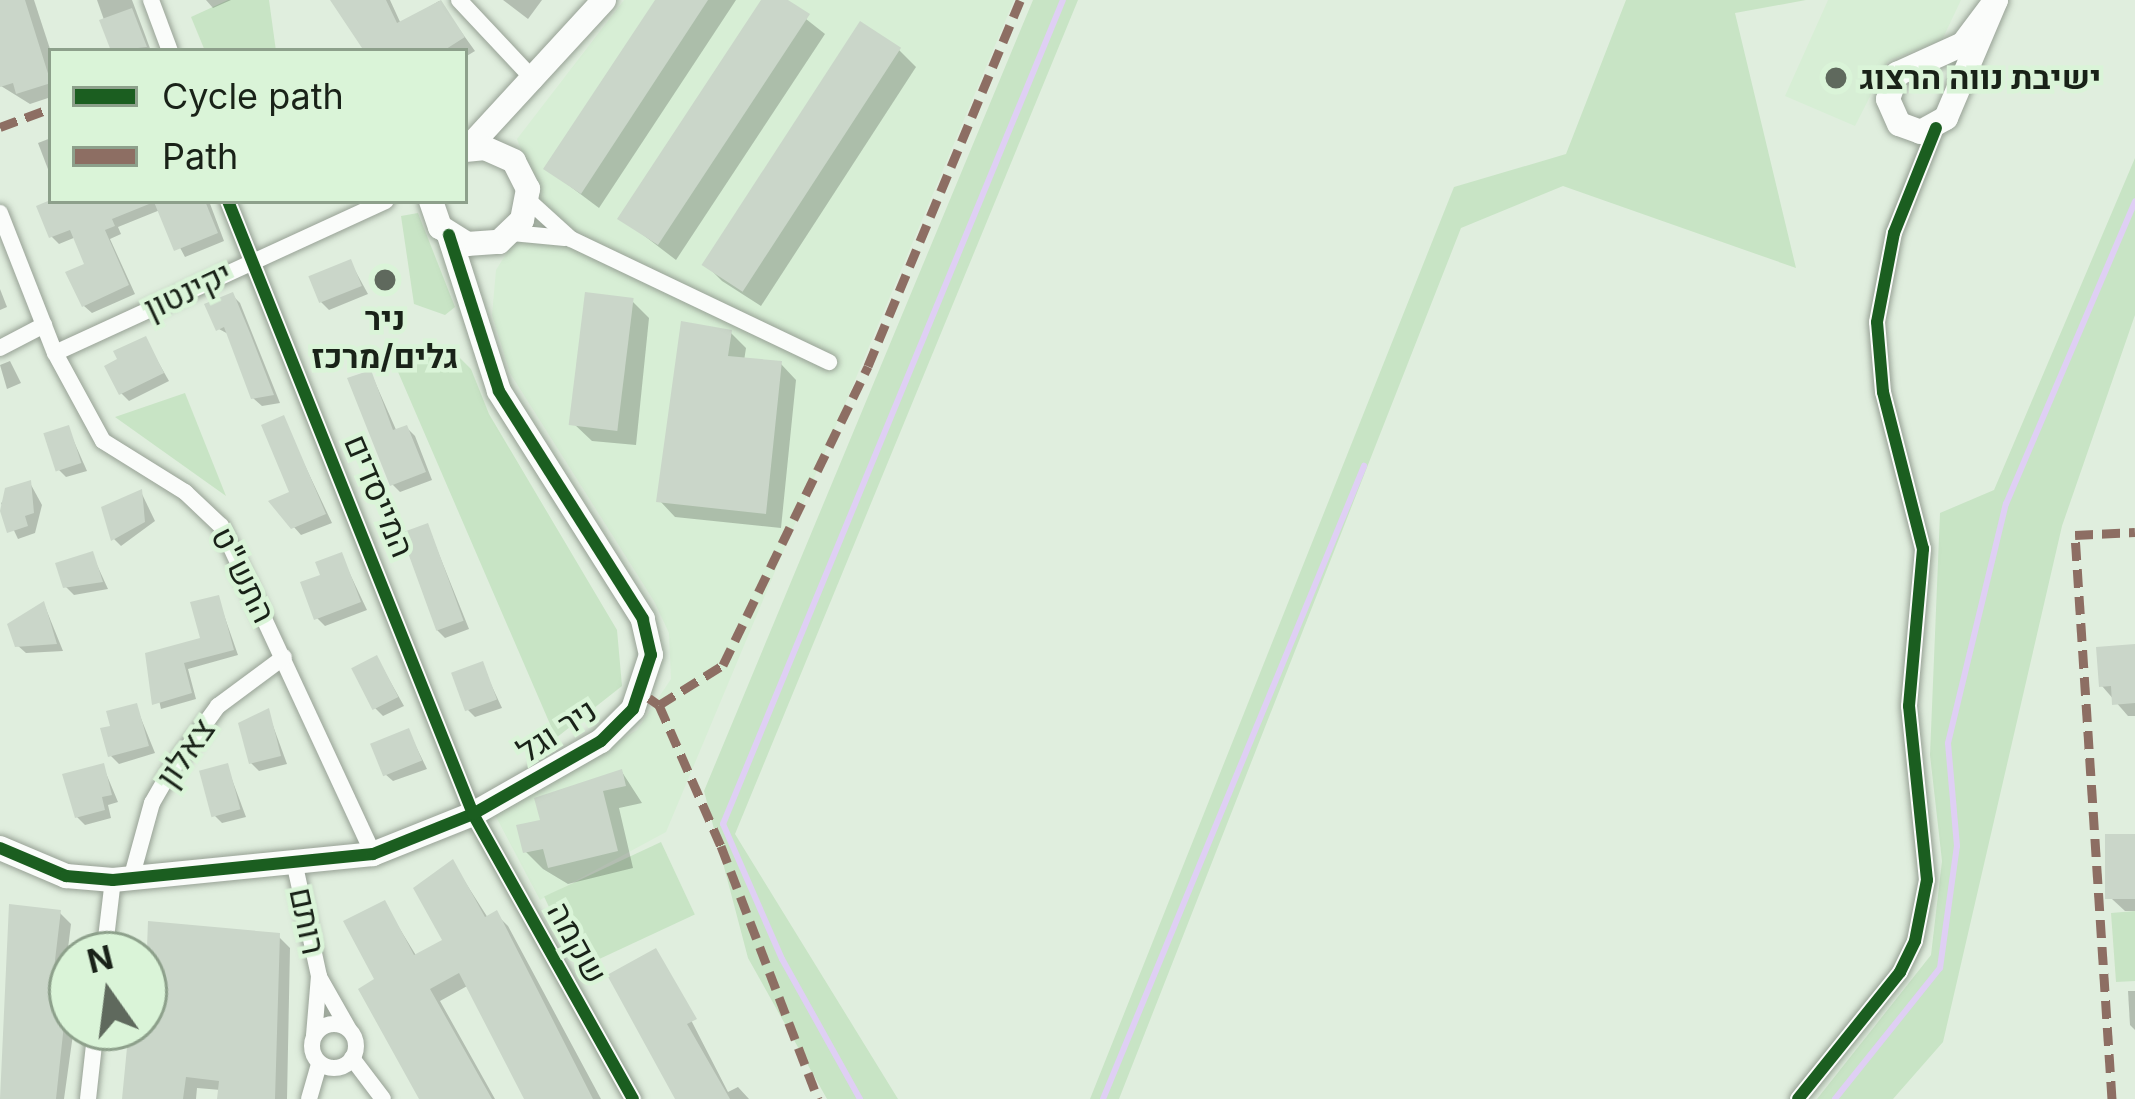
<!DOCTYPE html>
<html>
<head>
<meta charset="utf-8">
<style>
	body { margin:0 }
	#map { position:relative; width:2135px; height:1099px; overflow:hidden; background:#e0eede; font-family:Inter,Heebo,sans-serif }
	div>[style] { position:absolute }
	.built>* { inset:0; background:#d7eed5 }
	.green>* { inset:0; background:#c8e4c5; transform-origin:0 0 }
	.shadow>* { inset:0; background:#0003 }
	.stream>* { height:6px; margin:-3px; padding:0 3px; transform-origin:3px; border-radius:3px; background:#dfcff4 }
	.building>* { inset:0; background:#cad6c9; transform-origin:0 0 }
	.roads { filter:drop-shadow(0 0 3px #97a195) drop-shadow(0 0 3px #97a195) }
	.street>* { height:16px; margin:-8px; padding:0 8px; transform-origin:8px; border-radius:8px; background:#fafcfa }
	.street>.ring { margin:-8px; padding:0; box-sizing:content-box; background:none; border:16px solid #fafcfa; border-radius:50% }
	.secondary>* { height:24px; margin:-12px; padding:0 12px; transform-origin:12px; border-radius:12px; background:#fafcfa }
	.quiet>* { height:9px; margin-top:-4.5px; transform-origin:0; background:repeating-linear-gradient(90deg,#8d6e63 0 18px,transparent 0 27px) }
	.cycleway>* { height:12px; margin:-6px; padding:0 6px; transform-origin:6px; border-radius:6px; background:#1b5e20 }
	.dots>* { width:33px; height:33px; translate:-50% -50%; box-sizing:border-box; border:6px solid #daf4d8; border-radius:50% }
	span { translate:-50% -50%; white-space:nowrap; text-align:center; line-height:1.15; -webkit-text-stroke:9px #daf4d8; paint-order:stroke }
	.poi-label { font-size:33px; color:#192218; font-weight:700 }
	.left { translate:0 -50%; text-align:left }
	.street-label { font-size:33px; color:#192218 }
	.legend { position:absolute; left:48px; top:48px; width:420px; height:156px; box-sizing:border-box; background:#daf4d8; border:3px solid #8da08b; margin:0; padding:15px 21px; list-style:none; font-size:36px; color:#192218 }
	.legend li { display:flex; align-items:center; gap:24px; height:60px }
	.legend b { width:60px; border:3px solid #8da08b }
	.north { position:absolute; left:48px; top:931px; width:120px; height:120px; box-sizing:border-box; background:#daf4d8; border:3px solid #8da08b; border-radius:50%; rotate:346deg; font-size:33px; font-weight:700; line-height:48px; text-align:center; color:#192218 }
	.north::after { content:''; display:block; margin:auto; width:42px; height:54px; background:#5f695d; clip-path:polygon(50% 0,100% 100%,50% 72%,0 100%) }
</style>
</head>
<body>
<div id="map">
	<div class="built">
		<i style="clip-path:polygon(624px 0,1014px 0,666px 832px,540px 900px,493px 811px,637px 730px,671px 679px,669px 633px,654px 601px,510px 373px,492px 315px,496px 270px,540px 200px,517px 139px)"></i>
		<i style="clip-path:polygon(1828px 0,1961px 0,1942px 40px,1888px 61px,1855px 126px,1785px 96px)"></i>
	</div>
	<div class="green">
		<i style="clip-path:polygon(228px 0,269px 0,276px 51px,205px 51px,191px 17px)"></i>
		<i style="clip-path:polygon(1033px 0,1078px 0,735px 834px,898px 1099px,827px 1099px,748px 958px,704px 791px)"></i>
		<i style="clip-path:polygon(1626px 0,1806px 0,1735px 13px,1796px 268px,1563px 186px,1461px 228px,1119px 1099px,1090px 1099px,1454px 187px,1566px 154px)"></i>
		<i style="clip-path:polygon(2135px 158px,2135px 315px,2062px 526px,1943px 1042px,1893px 1099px,1817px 1099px,1931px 955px,1942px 861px,1930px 755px,1940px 513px,1994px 490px)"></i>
		<i style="clip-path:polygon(418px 213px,455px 307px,445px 315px,414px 304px,401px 216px)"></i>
		<i style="clip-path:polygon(386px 344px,458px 356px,471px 369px,489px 414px,617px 630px,622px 686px,556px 738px)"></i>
		<i style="clip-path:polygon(185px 393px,226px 496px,115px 417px)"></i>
		<i style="left:661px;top:842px;width:80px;height:129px;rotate:65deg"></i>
		<i style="clip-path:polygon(2135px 911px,2135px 981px,2116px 982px,2111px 913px)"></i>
	</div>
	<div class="shadow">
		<i style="clip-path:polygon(0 0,34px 0,51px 52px,51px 97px,30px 104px,1px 86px)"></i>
		<i style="clip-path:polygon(97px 0,132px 0,151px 51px,115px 51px)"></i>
		<i style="clip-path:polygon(206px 0,231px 0,213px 8px)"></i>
		<i style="clip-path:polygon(338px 0,390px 0,401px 24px,439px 1px,475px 51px,465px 57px,465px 51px,365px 51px)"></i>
		<i style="clip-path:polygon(503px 0,542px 0,528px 19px)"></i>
		<i style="clip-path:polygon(658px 0,736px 0,599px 208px,547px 169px)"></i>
		<i style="clip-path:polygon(764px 0,782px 0,825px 34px,676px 260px,621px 218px)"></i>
		<i style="clip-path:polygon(899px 50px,916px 67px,761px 306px,722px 281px,705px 264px)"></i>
		<i style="clip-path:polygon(51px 138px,51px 177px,38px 143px)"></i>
		<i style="clip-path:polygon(56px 201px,209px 201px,224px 241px,185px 257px,160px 210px,118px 227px,121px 234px,110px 239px,135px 294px,92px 313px,84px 306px,88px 265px,76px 237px,59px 244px,51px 236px)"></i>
		<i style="clip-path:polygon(351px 263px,368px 294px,329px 310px,321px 302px)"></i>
		<i style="clip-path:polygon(0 289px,7px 307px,0 310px)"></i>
		<i style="clip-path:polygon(232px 295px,240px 303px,280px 403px,262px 406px,253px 398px,230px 335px,219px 329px)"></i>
		<i style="clip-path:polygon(632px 301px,649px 318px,636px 445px,592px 441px,574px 424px)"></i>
		<i style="clip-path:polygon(731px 333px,746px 348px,744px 361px,781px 364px,796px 380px,781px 528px,675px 517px,660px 501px)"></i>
		<i style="clip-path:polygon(145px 339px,169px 381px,129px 401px,121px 393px)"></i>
		<i style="clip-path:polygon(10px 361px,21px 383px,7px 389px,0 365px)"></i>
		<i style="clip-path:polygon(371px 373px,397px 432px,407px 428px,415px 436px,432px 480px,400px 492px,392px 484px)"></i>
		<i style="clip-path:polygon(283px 419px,332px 523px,301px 535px,272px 502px,293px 494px)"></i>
		<i style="clip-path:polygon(68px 428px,87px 471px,66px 477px,58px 469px)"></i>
		<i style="clip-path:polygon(30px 483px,42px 505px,35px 533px,18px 539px,1px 503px)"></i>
		<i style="clip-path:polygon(141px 492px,155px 521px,121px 546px,114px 539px)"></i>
		<i style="clip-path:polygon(428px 527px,469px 629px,445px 638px,437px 630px)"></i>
		<i style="clip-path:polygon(92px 554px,108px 589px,74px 595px,66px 587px)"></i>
		<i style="clip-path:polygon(341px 555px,367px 610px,325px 626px,317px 618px)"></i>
		<i style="clip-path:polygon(218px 598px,238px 655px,188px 669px,196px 699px,161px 709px,149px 655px,203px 640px)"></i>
		<i style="clip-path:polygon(44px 604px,63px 651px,26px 653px,17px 645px)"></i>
		<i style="clip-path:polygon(2135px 649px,2135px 716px,2128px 716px,2102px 686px)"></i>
		<i style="clip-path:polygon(377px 658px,404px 706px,383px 716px,375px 708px)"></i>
		<i style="clip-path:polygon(482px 665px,502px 708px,475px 717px,467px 709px)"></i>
		<i style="clip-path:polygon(136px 706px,155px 753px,119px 764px,111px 756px,114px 728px)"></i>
		<i style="clip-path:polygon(268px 712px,287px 764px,259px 771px,251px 763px)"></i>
		<i style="clip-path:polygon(409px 732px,427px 769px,393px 781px,385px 774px)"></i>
		<i style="clip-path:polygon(103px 766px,118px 802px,108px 805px,111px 818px,85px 825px,77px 817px)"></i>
		<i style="clip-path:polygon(227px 766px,246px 817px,222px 823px,214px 815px)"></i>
		<i style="clip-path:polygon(622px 772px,642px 803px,619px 808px,633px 868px,568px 884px,543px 869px,526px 852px,543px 822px)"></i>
		<i style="clip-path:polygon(2135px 837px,2135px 911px,2125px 911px,2112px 899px)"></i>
		<i style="clip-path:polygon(453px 863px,488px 918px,496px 914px,508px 926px,601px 1099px,527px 1099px,469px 985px,440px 1001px,495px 1099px,423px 1099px,378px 981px,384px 903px,417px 957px,446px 941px)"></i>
		<i style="clip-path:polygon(60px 913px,71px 924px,64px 981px,72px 985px,74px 1027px,64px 1099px,1px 1099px)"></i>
		<i style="clip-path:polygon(150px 924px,278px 936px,290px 948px,287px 1099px,220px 1099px,221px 1090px,197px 1088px,196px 1099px,124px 1099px,130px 1027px,144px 1027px)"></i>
		<i style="clip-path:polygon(656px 952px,728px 1092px,738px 1087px,749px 1099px,685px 1099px)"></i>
		<i style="clip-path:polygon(2128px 991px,2135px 991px,2135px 1030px,2130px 1025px)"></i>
	</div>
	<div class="stream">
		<i style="left:860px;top:1099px;width:160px;rotate:-119.1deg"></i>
		<i style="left:782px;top:959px;width:147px;rotate:-113.6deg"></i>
		<i style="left:723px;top:824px;width:891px;rotate:-67.58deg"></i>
		<i style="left:1103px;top:1099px;width:685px;rotate:-67.59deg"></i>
		<i style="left:1835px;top:1099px;width:168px;rotate:-51.3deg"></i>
		<i style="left:1940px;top:968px;width:123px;rotate:-82.1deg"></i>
		<i style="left:1957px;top:846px;width:103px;rotate:-95deg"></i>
		<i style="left:1948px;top:743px;width:246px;rotate:-76.4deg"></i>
		<i style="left:2006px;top:504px;width:329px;rotate:-66.9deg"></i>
	</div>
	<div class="building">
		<i style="clip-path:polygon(0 0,25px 0,51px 83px,16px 94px,13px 83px,0 87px)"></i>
		<i style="clip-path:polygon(330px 0,386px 0,397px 23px,441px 0,465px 37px,443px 51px,364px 51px)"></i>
		<i style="clip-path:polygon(655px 0,708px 0,581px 194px,543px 169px)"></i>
		<i style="clip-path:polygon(761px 0,788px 0,810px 14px,658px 245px,617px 219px)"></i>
		<i style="clip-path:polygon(132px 8px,147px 47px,111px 51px,99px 20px)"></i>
		<i style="left:860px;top:21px;width:49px;height:291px;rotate:33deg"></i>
		<i style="clip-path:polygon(48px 201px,205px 201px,218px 233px,174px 251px,154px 202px,112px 219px,115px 226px,105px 230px,129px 285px,82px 307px,65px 272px,84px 264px,70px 230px,49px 238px,36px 206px)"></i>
		<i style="left:351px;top:259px;width:29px;height:46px;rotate:68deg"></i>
		<i style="clip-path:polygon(233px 292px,250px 333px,274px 395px,251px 399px,224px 327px,216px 331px,204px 304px)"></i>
		<i style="left:585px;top:292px;width:49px;height:134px;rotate:7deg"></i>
		<i style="clip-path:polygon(681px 321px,732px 330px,728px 356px,782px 361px,766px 514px,656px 502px)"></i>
		<i style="clip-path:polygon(146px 336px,164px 373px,119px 395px,104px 366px,117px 359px,113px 351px)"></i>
		<i style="clip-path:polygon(371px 370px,393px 430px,407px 425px,426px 472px,390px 486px,347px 378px)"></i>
		<i style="clip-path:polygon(284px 415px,326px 514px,291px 529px,268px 501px,289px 492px,261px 425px)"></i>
		<i style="left:69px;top:425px;width:40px;height:27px;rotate:72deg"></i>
		<i style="clip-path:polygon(31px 480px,34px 513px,25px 516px,28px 526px,7px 533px,0 511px,5px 488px)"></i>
		<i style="clip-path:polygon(142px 489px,145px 522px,111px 541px,101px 507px)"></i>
		<i style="left:428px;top:523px;width:104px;height:29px;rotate:70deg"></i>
		<i style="clip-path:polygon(93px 551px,103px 582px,63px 588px,55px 563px)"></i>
		<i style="clip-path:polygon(342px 552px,361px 602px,314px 620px,300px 582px,320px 575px,315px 562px)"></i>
		<i style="clip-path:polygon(219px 595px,234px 650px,184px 663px,192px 693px,152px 705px,145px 653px,200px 638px,190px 602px)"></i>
		<i style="clip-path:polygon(44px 601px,57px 644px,15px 647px,7px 624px)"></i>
		<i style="clip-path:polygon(2135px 644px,2135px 703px,2112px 705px,2111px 686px,2099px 687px,2096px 647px)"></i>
		<i style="left:377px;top:655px;width:47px;height:29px;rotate:63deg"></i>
		<i style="left:483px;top:661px;width:41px;height:34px;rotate:70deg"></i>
		<i style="clip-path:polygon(137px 703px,149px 746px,108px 757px,100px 728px,110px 726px,106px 711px)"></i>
		<i style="clip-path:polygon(269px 708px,281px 756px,249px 764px,238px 723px)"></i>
		<i style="left:409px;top:728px;width:35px;height:42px;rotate:68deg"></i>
		<i style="clip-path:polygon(104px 763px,112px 795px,102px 797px,105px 810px,75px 818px,62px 774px)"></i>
		<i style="left:228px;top:763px;width:48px;height:30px;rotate:75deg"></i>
		<i style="clip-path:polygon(622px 769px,626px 786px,603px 791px,618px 851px,548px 868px,543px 849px,523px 853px,516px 825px,540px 820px,534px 798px)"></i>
		<i style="left:2135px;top:834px;width:65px;height:30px;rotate:90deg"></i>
		<i style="clip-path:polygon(453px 859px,485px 917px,497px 910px,593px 1099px,524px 1099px,459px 973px,430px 989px,492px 1099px,419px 1099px,358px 989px,374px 979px,343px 921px,385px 900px,414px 955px,442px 940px,413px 888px)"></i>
		<i style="clip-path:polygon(9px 904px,61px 910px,53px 977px,69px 978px,56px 1099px,0 1099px)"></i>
		<i style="clip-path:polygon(148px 921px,280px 933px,275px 1099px,217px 1099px,219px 1081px,186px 1077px,183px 1099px,122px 1099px,129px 1027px,144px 1027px)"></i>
		<i style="clip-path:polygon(656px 948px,697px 1019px,687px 1024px,730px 1099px,675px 1099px,607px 975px)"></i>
	</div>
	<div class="roads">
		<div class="street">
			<i style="left:151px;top:0;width:54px;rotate:69.6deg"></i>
			<i style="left:459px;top:0;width:111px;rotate:46.8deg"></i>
			<i style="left:528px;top:200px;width:58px;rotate:42.2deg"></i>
			<i style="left:571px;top:239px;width:286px;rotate:25.5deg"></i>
			<i style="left:228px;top:201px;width:660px;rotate:68.21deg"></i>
			<i style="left:473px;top:814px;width:327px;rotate:60.7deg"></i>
			<i style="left:0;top:213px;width:150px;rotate:68.6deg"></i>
			<i style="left:55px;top:353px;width:100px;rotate:61.4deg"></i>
			<i style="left:103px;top:441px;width:97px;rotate:31.9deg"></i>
			<i style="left:185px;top:492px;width:50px;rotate:43.4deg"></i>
			<i style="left:221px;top:526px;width:362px;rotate:65.1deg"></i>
			<i style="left:512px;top:233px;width:53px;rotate:5.4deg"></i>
			<i style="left:0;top:348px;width:50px;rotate:-27.6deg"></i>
			<i style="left:55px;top:353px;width:364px;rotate:-24.7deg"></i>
			<i style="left:295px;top:866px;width:113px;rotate:77.7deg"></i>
			<i style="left:319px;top:976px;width:60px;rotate:94.8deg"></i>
			<i style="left:131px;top:879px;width:79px;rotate:-74.6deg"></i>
			<i style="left:152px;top:803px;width:36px;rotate:-60deg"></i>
			<i style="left:170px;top:772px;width:82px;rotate:-54deg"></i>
			<i style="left:218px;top:706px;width:82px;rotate:-36.6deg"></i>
			<i style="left:104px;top:955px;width:76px;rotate:-83.2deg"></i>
			<i style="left:319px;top:977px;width:59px;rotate:60.4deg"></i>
			<i class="ring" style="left:312px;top:1024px;width:28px;height:28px"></i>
			<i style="left:352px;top:1058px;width:51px;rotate:52.9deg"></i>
			<i style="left:88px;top:1099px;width:72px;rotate:-83.7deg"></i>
			<i style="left:309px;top:1099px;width:37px;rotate:-74deg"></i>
			<i style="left:1798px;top:1099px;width:163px;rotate:-51.2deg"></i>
			<i style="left:1900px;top:972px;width:34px;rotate:-64deg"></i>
			<i style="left:1915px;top:941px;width:62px;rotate:-78.9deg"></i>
			<i style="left:1927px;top:880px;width:175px;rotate:-95.9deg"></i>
			<i style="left:1909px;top:706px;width:158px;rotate:-84.9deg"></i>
			<i style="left:1923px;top:549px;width:162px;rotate:-104.3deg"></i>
			<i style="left:1883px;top:392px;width:70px;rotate:-94.9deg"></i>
			<i style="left:1877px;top:322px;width:91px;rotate:-79.2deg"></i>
			<i style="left:1894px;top:233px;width:113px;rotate:-68.2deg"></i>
		</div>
		<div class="secondary">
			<i style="left:1996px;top:0;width:128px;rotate:113deg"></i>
			<i style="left:1946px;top:118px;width:29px;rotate:151deg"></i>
			<i style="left:1921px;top:132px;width:23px;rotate:-160deg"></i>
			<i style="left:1899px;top:124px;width:27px;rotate:-114deg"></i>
			<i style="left:1888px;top:99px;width:27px;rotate:-70deg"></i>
			<i style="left:1897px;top:74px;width:72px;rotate:-24.4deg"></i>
			<i style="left:1963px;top:44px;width:55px;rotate:-53.1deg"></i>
			<i style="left:468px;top:148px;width:201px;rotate:-47.4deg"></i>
			<i style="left:431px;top:201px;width:28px;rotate:71deg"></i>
			<i style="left:440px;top:227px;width:32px;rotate:32deg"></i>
			<i style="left:467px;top:244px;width:32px;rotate:-4deg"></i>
			<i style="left:499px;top:242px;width:32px;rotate:-44deg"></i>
			<i style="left:522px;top:220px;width:32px;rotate:-79deg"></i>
			<i style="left:528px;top:189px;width:31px;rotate:-117deg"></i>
			<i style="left:514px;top:161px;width:32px;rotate:-156deg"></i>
			<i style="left:485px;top:148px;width:20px;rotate:174deg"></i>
			<i style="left:0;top:848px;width:72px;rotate:23deg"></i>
			<i style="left:66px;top:876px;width:47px;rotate:4.9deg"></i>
			<i style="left:113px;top:880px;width:261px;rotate:-5.7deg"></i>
			<i style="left:373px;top:854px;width:108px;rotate:-21.8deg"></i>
			<i style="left:473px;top:814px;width:147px;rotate:-29.7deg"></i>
			<i style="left:601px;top:741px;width:45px;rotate:-45deg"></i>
			<i style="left:633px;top:709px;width:57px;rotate:-71.6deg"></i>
			<i style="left:651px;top:655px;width:37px;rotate:-103deg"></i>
			<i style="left:643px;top:619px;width:270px;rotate:-122.3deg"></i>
			<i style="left:499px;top:391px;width:164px;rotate:-107.8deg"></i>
		</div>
	</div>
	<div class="quiet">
		<i style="left:0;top:127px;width:54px;rotate:-20.4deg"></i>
		<i style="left:649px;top:698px;width:12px;rotate:35deg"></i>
		<i style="left:659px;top:705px;width:154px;rotate:66.3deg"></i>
		<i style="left:721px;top:846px;width:271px;rotate:69deg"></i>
		<i style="left:659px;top:705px;width:75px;rotate:-32deg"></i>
		<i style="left:723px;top:665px;width:332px;rotate:-64.1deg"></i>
		<i style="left:868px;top:366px;width:396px;rotate:-67.4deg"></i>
		<i style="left:2112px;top:1099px;width:565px;rotate:-93.75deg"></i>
		<i style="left:2075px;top:535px;width:60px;rotate:-2.9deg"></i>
	</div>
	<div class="cycleway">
		<i style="left:228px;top:201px;width:660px;rotate:68.21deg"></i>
		<i style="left:473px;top:814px;width:327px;rotate:60.7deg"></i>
		<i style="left:0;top:848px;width:72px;rotate:23deg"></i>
		<i style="left:66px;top:876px;width:47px;rotate:4.9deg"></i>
		<i style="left:113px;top:880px;width:261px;rotate:-5.7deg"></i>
		<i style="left:373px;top:854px;width:108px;rotate:-21.8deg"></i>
		<i style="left:473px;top:814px;width:147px;rotate:-29.7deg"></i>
		<i style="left:601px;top:741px;width:45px;rotate:-45deg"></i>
		<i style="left:633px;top:709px;width:57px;rotate:-71.6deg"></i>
		<i style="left:651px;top:655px;width:37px;rotate:-103deg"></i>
		<i style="left:643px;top:619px;width:270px;rotate:-122.3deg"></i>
		<i style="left:499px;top:391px;width:164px;rotate:-107.8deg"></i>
		<i style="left:1798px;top:1099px;width:163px;rotate:-51.2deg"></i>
		<i style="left:1900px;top:972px;width:34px;rotate:-64deg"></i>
		<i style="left:1915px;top:941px;width:62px;rotate:-78.9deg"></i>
		<i style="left:1927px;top:880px;width:175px;rotate:-95.9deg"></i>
		<i style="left:1909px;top:706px;width:158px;rotate:-84.9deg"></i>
		<i style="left:1923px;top:549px;width:162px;rotate:-104.3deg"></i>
		<i style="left:1883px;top:392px;width:70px;rotate:-94.9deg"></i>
		<i style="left:1877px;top:322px;width:91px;rotate:-79.2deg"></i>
		<i style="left:1894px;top:233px;width:113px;rotate:-68.2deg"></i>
	</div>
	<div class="dots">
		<i style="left:1836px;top:78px;background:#5f695d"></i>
		<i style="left:385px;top:280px;background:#5f695d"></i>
	</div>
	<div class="poi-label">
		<span class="left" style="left:1860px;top:78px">ישיבת נווה הרצוג</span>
		<span style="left:385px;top:338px">ניר<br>גלים/מרכז</span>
	</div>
	<div class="street-label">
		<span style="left:188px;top:291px;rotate:-25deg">יקינטון</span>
		<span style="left:379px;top:496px;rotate:67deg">המייסדים</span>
		<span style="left:243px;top:575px;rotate:63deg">התש"ט</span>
		<span style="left:557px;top:731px;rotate:-33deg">ניר וגל</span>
		<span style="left:186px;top:753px;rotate:-55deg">צאלון</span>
		<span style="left:307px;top:921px;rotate:78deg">רותם</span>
		<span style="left:577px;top:943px;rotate:61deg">שקמה</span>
	</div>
	<ul class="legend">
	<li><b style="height:15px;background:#1b5e20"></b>Cycle path</li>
	<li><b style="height:15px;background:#8d6e63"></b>Path</li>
	</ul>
	<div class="north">N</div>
</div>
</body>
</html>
